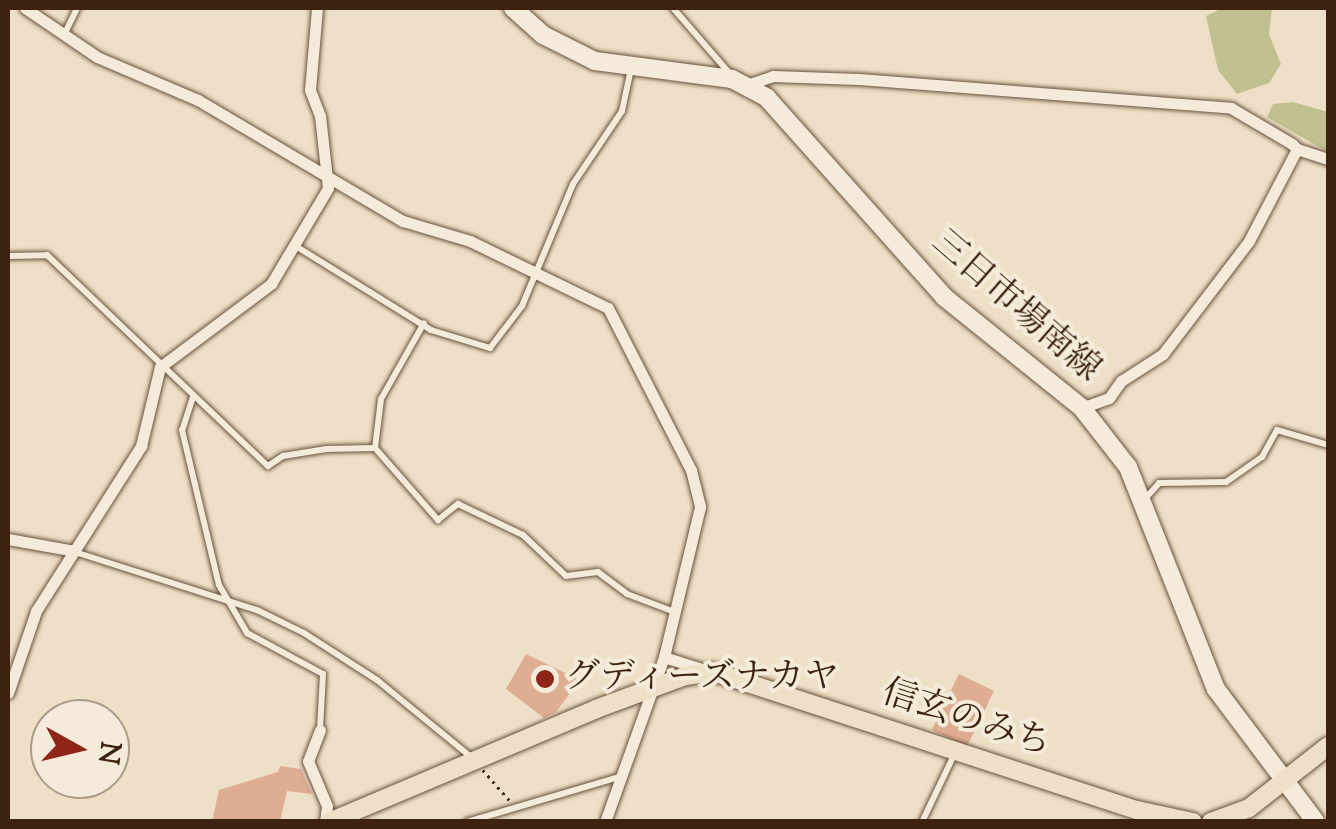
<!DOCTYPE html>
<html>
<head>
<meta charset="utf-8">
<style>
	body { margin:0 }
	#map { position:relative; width:1336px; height:829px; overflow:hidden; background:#eee0c6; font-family:"Sorts Mill Goudy","Noto Serif JP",serif }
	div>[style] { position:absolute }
	.green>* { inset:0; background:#c0c090 }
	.building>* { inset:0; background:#dfad92; transform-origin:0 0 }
	.path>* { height:2.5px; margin-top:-1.25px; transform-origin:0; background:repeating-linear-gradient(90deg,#3e2210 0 2.5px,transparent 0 7.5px) }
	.roads { filter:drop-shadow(0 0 2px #6a523e) drop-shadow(0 0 2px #6a523e) }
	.service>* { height:6px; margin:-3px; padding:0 3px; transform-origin:3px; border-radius:3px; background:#f4ebda }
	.minor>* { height:11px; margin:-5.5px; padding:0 5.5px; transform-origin:5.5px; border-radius:5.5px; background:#f4ebda }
	.secondary>* { height:18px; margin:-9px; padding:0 9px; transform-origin:9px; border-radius:9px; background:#f4ebda }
	.primary>* { height:18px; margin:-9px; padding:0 9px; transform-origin:9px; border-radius:9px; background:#eee0c6 }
	.dots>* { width:28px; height:28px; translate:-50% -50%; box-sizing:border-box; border:5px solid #f4ebda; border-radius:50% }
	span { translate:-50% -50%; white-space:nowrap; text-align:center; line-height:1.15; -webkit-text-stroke:8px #f4ebda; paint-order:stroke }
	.street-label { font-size:35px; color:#3e2210 }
	.poi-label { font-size:35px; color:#3e2210 }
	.left { translate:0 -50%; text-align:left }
	.frame { position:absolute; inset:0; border:10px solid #3e2210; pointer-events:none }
	.north { position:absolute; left:30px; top:699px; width:100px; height:100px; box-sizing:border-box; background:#f4ebda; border:2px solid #ab9b89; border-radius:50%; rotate:98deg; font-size:28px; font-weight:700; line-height:40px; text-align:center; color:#3e2210 }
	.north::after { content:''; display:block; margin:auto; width:35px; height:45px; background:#8f2418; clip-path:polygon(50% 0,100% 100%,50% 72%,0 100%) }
</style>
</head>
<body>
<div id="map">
	<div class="green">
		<i style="clip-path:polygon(1223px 8px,1272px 8px,1269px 34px,1281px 64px,1269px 83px,1237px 94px,1218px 70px,1206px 16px)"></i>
		<i style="clip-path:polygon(1293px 102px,1328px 112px,1328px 152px,1267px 117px,1273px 104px)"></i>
	</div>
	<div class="building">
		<i style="clip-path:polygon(526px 654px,580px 680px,556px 712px,544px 718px,506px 689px)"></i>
		<i style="left:959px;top:674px;width:39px;height:62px;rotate:26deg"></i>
		<i style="clip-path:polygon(280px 766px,301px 769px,312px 794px,287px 791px,280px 822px,212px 822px,219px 790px,278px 772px)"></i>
	</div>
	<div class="path">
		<i style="left:483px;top:770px;width:43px;rotate:48.8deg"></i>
	</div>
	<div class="roads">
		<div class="service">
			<i style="left:673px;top:8px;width:89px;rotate:49.1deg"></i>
			<i style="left:65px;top:33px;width:28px;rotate:-64deg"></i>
			<i style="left:294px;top:245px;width:161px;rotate:31.8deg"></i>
			<i style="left:431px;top:330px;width:62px;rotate:17deg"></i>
			<i style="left:490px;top:348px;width:53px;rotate:-52.7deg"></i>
			<i style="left:522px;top:306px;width:132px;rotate:-67.3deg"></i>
			<i style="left:573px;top:184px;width:88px;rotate:-56.1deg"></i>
			<i style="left:622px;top:111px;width:43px;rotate:-77.9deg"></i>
			<i style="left:8px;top:256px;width:39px;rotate:-1deg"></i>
			<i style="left:47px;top:255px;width:306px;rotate:43.7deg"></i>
			<i style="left:268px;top:466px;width:18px;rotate:-34deg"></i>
			<i style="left:283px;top:456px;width:44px;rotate:-9.2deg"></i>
			<i style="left:326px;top:449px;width:49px;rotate:-1.2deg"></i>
			<i style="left:375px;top:448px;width:96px;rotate:48.8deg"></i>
			<i style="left:438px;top:520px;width:26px;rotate:-39deg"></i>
			<i style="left:458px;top:504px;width:72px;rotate:25.5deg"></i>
			<i style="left:523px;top:535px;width:59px;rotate:43.6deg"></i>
			<i style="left:566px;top:576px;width:32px;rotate:-7deg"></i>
			<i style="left:598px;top:572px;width:36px;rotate:37deg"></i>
			<i style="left:627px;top:594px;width:51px;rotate:20.6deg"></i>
			<i style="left:193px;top:397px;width:35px;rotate:108deg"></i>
			<i style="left:182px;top:430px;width:159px;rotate:76.6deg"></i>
			<i style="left:219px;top:585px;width:56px;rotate:59.7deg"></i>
			<i style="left:247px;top:633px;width:86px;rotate:28.3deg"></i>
			<i style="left:323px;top:674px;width:55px;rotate:93.1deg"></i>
			<i style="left:375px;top:448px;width:49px;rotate:-83deg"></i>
			<i style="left:381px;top:399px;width:87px;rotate:-60.5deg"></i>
			<i style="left:1143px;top:501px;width:24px;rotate:-48deg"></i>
			<i style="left:1159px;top:483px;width:67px;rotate:-0.9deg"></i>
			<i style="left:1226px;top:482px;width:44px;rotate:-34.8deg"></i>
			<i style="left:1262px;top:457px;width:31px;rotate:-61deg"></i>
			<i style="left:1277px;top:430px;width:53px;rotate:16.4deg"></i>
			<i style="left:75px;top:552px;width:191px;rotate:17.7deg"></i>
			<i style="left:257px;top:610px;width:52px;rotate:26.1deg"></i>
			<i style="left:304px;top:633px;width:87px;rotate:32.8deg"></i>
			<i style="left:377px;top:680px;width:122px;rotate:39.3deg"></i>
			<i style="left:467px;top:822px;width:159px;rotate:-16.5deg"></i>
			<i style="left:922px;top:822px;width:74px;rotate:-64.5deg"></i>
		</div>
		<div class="minor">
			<i style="left:25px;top:8px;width:87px;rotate:34.2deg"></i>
			<i style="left:97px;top:57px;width:110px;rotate:23.1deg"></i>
			<i style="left:198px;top:100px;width:238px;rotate:30.6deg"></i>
			<i style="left:403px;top:221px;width:70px;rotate:16.6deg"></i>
			<i style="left:470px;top:241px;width:153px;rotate:25.9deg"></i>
			<i style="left:608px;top:308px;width:182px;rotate:62.9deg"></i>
			<i style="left:691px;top:470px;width:38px;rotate:76deg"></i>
			<i style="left:700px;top:507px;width:154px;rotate:103.5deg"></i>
			<i style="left:664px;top:657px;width:175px;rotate:109.7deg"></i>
			<i style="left:747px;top:85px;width:28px;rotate:-19deg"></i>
			<i style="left:773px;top:76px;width:85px;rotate:2deg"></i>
			<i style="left:858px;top:79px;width:374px;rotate:4.4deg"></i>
			<i style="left:1231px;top:108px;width:71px;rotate:30.5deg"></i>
			<i style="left:1292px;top:144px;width:7px;rotate:45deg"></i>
			<i style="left:1297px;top:149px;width:104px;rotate:117.6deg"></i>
			<i style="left:1249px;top:241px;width:142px;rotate:127.3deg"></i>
			<i style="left:1163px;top:354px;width:50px;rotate:147.3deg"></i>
			<i style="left:1121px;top:381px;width:21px;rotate:125deg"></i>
			<i style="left:1109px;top:398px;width:29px;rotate:160deg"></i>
			<i style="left:1297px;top:149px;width:33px;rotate:18deg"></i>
			<i style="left:8px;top:539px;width:63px;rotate:10.1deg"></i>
			<i style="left:664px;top:657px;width:43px;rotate:17.6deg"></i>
			<i style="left:8px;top:693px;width:87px;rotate:-71.1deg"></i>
			<i style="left:36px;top:611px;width:196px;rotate:-57.5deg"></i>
			<i style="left:141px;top:446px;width:81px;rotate:-76.5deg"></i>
			<i style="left:160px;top:367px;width:139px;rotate:-36.8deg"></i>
			<i style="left:271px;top:284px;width:112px;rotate:-59.3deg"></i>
			<i style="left:328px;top:188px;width:72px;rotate:-96.3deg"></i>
			<i style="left:320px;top:116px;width:28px;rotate:-111deg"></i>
			<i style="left:310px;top:90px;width:82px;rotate:-85.1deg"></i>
			<i style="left:320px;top:730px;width:33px;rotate:111deg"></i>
			<i style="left:308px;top:761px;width:49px;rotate:67.1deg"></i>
			<i style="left:327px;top:806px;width:16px;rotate:97deg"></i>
		</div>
		<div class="secondary">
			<i style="left:513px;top:8px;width:40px;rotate:42deg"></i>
			<i style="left:543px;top:35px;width:58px;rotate:26.6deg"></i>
			<i style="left:595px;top:61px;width:138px;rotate:7.5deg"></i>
			<i style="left:732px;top:79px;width:40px;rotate:28deg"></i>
			<i style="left:767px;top:98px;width:266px;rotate:48.3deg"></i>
			<i style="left:944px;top:297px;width:177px;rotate:38.8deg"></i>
			<i style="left:1082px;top:408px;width:75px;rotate:52.1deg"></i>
			<i style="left:1128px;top:467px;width:239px;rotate:68.4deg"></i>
			<i style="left:1216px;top:689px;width:166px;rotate:53.1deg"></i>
		</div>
		<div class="primary">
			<i style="left:329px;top:822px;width:290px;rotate:-22.9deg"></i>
			<i style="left:596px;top:709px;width:95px;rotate:-20.3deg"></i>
			<i style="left:685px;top:676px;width:29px;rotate:-8deg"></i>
			<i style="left:714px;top:672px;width:445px;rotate:18.1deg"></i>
			<i style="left:1137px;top:810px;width:57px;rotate:12.1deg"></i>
			<i style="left:1211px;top:822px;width:40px;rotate:-20.2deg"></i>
			<i style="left:1249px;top:808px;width:100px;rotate:-38.1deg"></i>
		</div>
	</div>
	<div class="dots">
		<i style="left:545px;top:679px;background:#8f2418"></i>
	</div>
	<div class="street-label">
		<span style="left:1015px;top:307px;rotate:41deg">三日市場南線</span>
		<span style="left:966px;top:720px;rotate:18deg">信玄のみち</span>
	</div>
	<div class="poi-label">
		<span class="left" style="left:565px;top:679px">グディーズナカヤ</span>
	</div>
	<div class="frame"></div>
	<div class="north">N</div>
</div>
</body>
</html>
